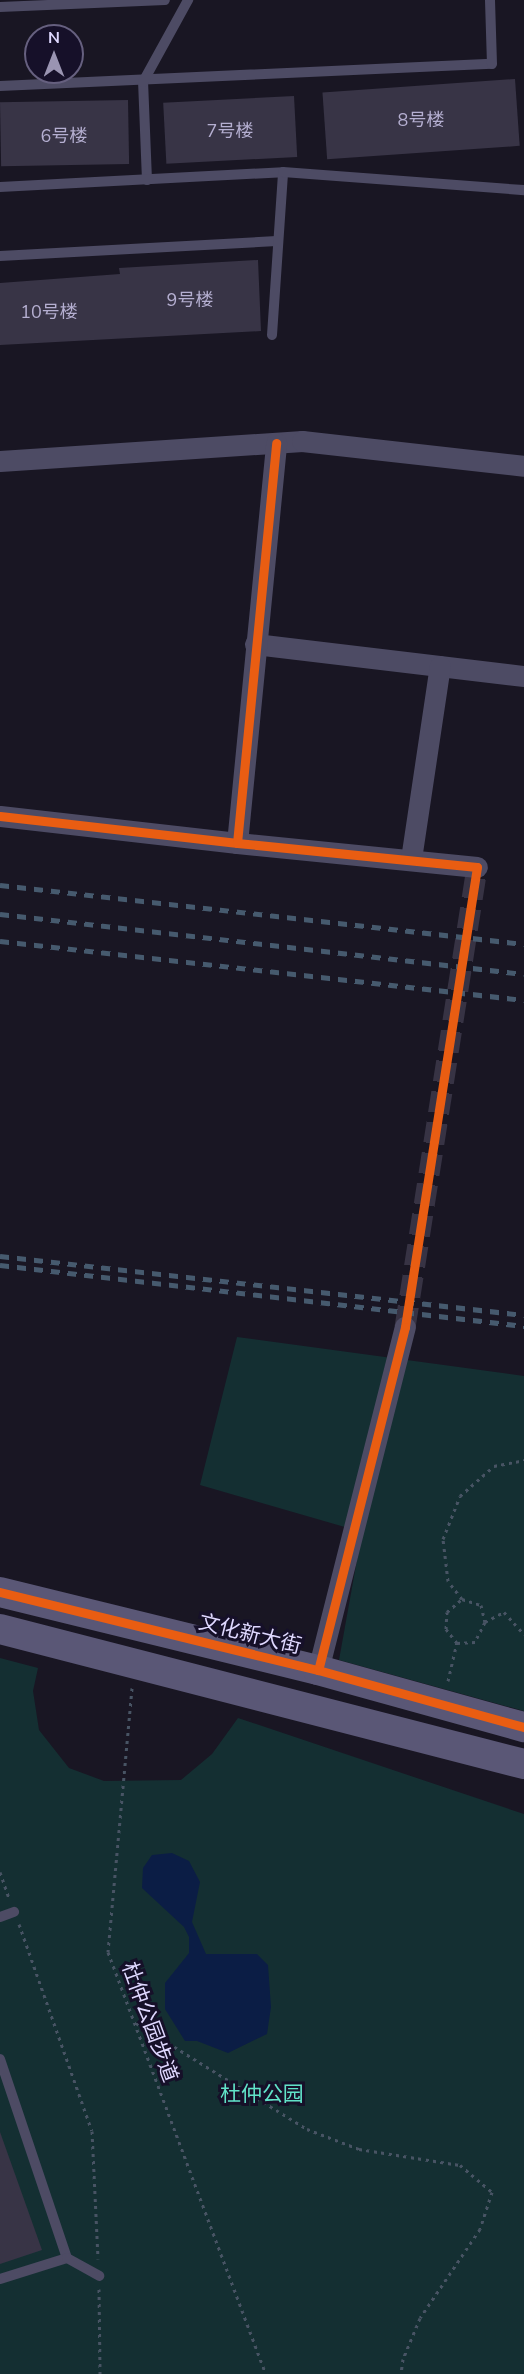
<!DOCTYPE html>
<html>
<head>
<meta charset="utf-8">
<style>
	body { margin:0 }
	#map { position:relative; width:524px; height:2374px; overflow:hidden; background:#191623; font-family:"Nunito Sans","Noto Sans SC",sans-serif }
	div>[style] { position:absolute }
	.green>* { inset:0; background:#142f32 }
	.water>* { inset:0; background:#0b1d45 }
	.building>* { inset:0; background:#383446; transform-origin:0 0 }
	.street-tunnel>* { height:21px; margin-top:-10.5px; transform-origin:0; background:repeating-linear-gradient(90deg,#373344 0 21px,transparent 0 31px) }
	.path>* { height:3px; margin-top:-1.5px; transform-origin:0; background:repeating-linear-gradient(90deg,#485464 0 3px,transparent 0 7.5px) }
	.lane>* { height:10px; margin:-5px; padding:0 5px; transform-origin:5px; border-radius:5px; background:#4d4b64 }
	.street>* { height:21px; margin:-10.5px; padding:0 10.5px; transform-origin:10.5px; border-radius:10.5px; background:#4d4b64 }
	.secondary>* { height:30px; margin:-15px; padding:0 15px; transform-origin:15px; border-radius:15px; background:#5a5776 }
	.rail>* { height:4.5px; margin-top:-2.25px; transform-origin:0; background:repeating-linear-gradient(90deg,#465a6e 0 9px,transparent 0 17px) }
	.cycleway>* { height:9px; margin:-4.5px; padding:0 4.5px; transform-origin:4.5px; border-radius:4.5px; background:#e95d12 }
	span { translate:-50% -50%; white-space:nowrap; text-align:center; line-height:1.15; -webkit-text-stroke:6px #161029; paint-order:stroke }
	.number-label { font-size:18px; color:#b5afd1 }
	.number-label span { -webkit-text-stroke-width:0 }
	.street-label { font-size:21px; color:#dfd8ff }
	.park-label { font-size:21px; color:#61e2c8 }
	.north { position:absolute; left:24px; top:24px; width:60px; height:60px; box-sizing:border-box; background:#161029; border:2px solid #66607f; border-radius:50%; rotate:0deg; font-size:16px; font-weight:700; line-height:24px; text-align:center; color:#dfd8ff }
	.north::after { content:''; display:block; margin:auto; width:21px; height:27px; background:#9a94b2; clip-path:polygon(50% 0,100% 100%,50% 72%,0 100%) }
</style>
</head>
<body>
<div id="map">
	<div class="green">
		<i style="clip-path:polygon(237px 1337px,524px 1376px,524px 1711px,339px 1660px,362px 1532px,200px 1485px)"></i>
		<i style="clip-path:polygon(0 1658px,38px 1668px,33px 1691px,39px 1730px,69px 1768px,104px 1781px,181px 1780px,212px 1754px,238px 1718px,524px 1814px,524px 2374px,0 2374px)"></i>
	</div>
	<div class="water">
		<i style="clip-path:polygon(172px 1853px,189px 1861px,200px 1882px,192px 1922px,206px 1954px,257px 1954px,268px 1965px,271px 2007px,267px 2034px,228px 2053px,197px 2041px,185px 2041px,165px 2009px,165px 1983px,189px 1953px,189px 1937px,184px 1927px,142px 1888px,143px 1868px,152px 1855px)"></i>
	</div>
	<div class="building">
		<i style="left:515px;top:79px;width:67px;height:193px;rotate:86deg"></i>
		<i style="left:294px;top:96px;width:61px;height:131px;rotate:87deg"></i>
		<i style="left:128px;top:100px;width:64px;height:128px;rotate:89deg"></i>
		<i style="clip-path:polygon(258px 260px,261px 331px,0 345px,0 283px,120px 274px,119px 268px)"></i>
		<i style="clip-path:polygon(0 2132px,42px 2250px,0 2264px)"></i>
	</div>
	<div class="street-tunnel">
		<i style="left:405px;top:1327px;width:466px;rotate:-81.1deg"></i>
	</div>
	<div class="path">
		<i style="left:462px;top:1599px;width:23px;rotate:-128deg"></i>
		<i style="left:448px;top:1581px;width:42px;rotate:-96.8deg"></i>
		<i style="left:443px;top:1539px;width:46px;rotate:-68.4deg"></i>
		<i style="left:460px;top:1496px;width:45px;rotate:-41.4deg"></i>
		<i style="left:494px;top:1466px;width:31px;rotate:-11deg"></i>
		<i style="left:485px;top:1622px;width:21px;rotate:-28deg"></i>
		<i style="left:504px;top:1612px;width:30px;rotate:48deg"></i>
		<i style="left:448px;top:1681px;width:39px;rotate:-77deg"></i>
		<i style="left:457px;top:1643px;width:18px;rotate:-128deg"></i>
		<i style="left:446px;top:1629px;width:17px;rotate:-87deg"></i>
		<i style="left:447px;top:1612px;width:20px;rotate:-41deg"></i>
		<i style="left:462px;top:1599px;width:20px;rotate:18deg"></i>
		<i style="left:481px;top:1605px;width:17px;rotate:77deg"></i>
		<i style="left:485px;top:1622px;width:22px;rotate:117deg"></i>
		<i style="left:475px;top:1642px;width:18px;rotate:177deg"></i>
		<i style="left:132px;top:1688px;width:265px;rotate:95.2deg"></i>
		<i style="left:108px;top:1952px;width:451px;rotate:69.5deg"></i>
		<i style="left:0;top:1872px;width:28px;rotate:71deg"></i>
		<i style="left:19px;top:1924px;width:219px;rotate:70.6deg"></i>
		<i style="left:92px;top:2131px;width:128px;rotate:87.3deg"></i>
		<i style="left:136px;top:2023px;width:201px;rotate:31.8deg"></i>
		<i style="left:307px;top:2129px;width:56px;rotate:21deg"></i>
		<i style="left:359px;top:2149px;width:102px;rotate:9deg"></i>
		<i style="left:460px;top:2165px;width:42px;rotate:40.2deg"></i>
		<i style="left:492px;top:2192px;width:39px;rotate:108deg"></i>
		<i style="left:480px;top:2229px;width:107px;rotate:124deg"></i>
		<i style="left:420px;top:2318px;width:44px;rotate:112.5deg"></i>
		<i style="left:403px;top:2359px;width:15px;rotate:98deg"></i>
		<i style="left:99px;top:2289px;width:85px;rotate:89.3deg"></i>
	</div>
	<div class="lane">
		<i style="left:0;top:7px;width:165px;rotate:-2.4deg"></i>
		<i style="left:0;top:86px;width:492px;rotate:-2.6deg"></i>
		<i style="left:492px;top:64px;width:64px;rotate:-91.8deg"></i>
		<i style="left:147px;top:180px;width:98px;rotate:-92.3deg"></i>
		<i style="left:143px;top:82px;width:94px;rotate:-61.2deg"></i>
		<i style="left:0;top:187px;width:283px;rotate:-3deg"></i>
		<i style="left:0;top:256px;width:277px;rotate:-3.1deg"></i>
		<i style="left:272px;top:335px;width:163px;rotate:-86.1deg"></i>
		<i style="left:283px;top:172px;width:242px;rotate:4.3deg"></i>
		<i style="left:0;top:1917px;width:15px;rotate:-20deg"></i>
		<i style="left:0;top:2059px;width:210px;rotate:71.4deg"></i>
		<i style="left:67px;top:2258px;width:70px;rotate:162.6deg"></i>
		<i style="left:67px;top:2258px;width:37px;rotate:29deg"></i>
	</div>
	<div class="street">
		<i style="left:0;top:461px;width:303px;rotate:-3.8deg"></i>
		<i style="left:302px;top:441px;width:223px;rotate:6.4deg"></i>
		<i style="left:255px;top:644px;width:271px;rotate:6.8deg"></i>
		<i style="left:0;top:816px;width:239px;rotate:6.5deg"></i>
		<i style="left:237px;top:843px;width:402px;rotate:-84.4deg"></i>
		<i style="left:237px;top:843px;width:241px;rotate:5.7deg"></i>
		<i style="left:411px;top:859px;width:195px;rotate:-81.5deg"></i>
		<i style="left:318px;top:1670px;width:354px;rotate:-75.8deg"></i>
	</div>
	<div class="secondary">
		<i style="left:0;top:1592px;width:327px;rotate:13.8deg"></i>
		<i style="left:318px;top:1670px;width:214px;rotate:15.5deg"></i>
		<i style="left:0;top:1629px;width:541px;rotate:14.45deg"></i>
	</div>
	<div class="rail">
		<i style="left:0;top:885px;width:527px;rotate:6.42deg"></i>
		<i style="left:0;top:914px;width:527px;rotate:6.53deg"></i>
		<i style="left:0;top:941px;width:527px;rotate:6.42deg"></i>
		<i style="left:0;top:1256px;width:527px;rotate:6.42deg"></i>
		<i style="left:0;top:1265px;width:528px;rotate:6.64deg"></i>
	</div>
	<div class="cycleway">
		<i style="left:0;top:816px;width:239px;rotate:6.5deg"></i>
		<i style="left:237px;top:843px;width:402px;rotate:-84.4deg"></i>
		<i style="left:237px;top:843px;width:241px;rotate:5.7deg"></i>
		<i style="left:477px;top:867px;width:466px;rotate:98.9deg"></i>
		<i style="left:405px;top:1327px;width:354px;rotate:104.2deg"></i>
		<i style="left:0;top:1592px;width:327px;rotate:13.8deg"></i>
		<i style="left:318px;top:1670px;width:214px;rotate:15.5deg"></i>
	</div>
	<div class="number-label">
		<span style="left:421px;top:120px">8号楼</span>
		<span style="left:230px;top:131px">7号楼</span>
		<span style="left:64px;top:136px">6号楼</span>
		<span style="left:190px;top:300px">9号楼</span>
		<span style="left:49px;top:312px">10号楼</span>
	</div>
	<div class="street-label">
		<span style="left:250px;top:1634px;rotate:14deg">文化新大街</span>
		<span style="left:150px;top:2022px;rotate:70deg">杜仲公园步道</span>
	</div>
	<div class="park-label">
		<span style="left:262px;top:2094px">杜仲公园</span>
	</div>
	<div class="north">N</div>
</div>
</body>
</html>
